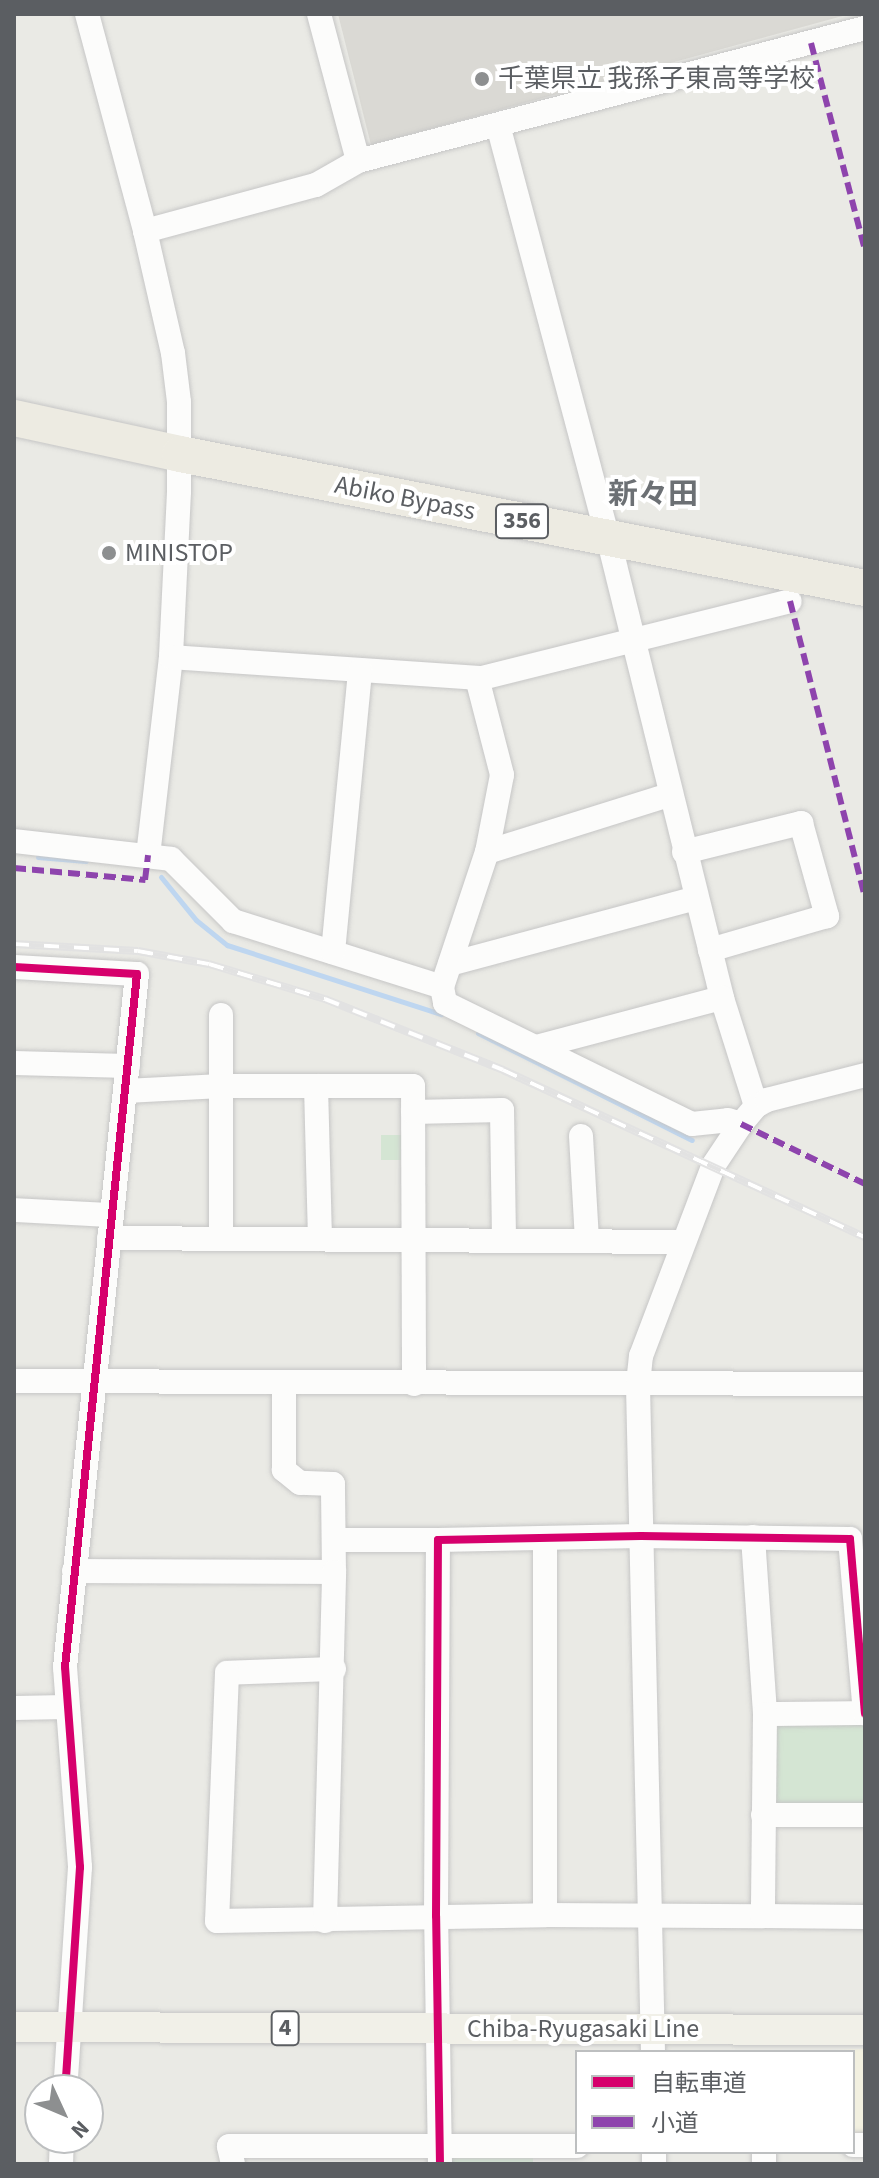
<!DOCTYPE html>
<html>
<head>
<meta charset="utf-8">
<style>
	body { margin:0 }
	#map { position:relative; width:879px; height:2178px; overflow:hidden; background:#eaeae5; font-family:"Source Sans 3","Noto Sans JP",sans-serif }
	div>[style] { position:absolute }
	.commercial>* { inset:0; background:#f2f0e0 }
	.education>* { inset:0; background:#dad9d4 }
	.green>* { inset:0; background:#d4e5d3; transform-origin:0 0 }
	.stream>* { height:5px; margin:-2.5px; padding:0 2.5px; transform-origin:2.5px; border-radius:2.5px; background:#bed6f0 }
	.roads { filter:drop-shadow(0 0 2px #c6c6c6) drop-shadow(0 0 2px #c6c6c6) }
	.minor>* { height:24px; margin:-12px; padding:0 12px; transform-origin:12px; border-radius:12px; background:#fcfcfb }
	.major>* { height:30px; margin:-15px; padding:0 15px; transform-origin:15px; border-radius:15px; background:#f1f0e8 }
	.highway>* { height:36px; margin:-18px; padding:0 18px; transform-origin:18px; border-radius:18px; background:#edebe2 }
	.rail>* { height:8px; margin-top:-4px; transform-origin:0; background:repeating-linear-gradient(90deg,#fff 0 15px,#e2e2e2 0 30px); box-sizing:border-box; border-block:2px solid #e2e2e2 }
	.quiet>* { height:6px; margin-top:-3px; transform-origin:0; background:repeating-linear-gradient(90deg,#8e44ad 0 12px,transparent 0 18px) }
	.cycleway>* { height:8px; margin:-4px; padding:0 4px; transform-origin:4px; border-radius:4px; background:#d6006c }
	.dots>* { width:22px; height:22px; translate:-50% -50%; box-sizing:border-box; border:4px solid #fff; border-radius:50% }
	span { translate:-50% -50%; white-space:nowrap; text-align:center; line-height:1.15; -webkit-text-stroke:8px #fff; paint-order:stroke }
	.shield-label span { padding:2px 6px; background:#fff; border:2px solid; border-radius:6px; -webkit-text-stroke-width:0 }
	.shield-label { font-size:24px; color:#5b5e62; font-weight:700 }
	.poi-label { font-size:26px; color:#5b5e62 }
	.left { translate:0 -50%; text-align:left }
	.street-label { font-size:26px; color:#5b5e62 }
	.quarter-label { font-size:30px; color:#6c7074; font-weight:700 }
	.frame { position:absolute; inset:0; border:16px solid #5b5e62; pointer-events:none }
	.legend { position:absolute; left:575px; top:2050px; width:280px; height:104px; box-sizing:border-box; background:#fff; border:2px solid #bdbfc0; margin:0; padding:10px 14px; list-style:none; font-size:24px; color:#5b5e62 }
	.legend li { display:flex; align-items:center; gap:16px; height:40px }
	.legend b { width:40px; border:2px solid #bdbfc0 }
	.north { position:absolute; left:24px; top:2074px; width:80px; height:80px; box-sizing:border-box; background:#fff; border:2px solid #bdbfc0; border-radius:50%; rotate:134deg; font-size:22px; font-weight:700; line-height:32px; text-align:center; color:#5b5e62 }
	.north::after { content:''; display:block; margin:auto; width:28px; height:36px; background:#8d8f90; clip-path:polygon(50% 0,100% 100%,50% 72%,0 100%) }
</style>
</head>
<body>
<div id="map">
	<div class="commercial">
		<i style="clip-path:polygon(865px 2049px,865px 2137px,853px 2137px,853px 2052px,835px 2050px)"></i>
	</div>
	<div class="education">
		<i style="clip-path:polygon(338px 14px,850px 14px,371px 145px)"></i>
	</div>
	<div class="green">
		<i style="left:408px;top:1135px;width:25px;height:27px;rotate:90deg"></i>
		<i style="left:772px;top:1723px;width:93px;height:84px"></i>
		<i style="clip-path:polygon(454px 2156px,533px 2157px,533px 2164px,447px 2164px)"></i>
	</div>
	<div class="stream">
		<i style="left:38px;top:857px;width:48px;rotate:4.8deg"></i>
		<i style="left:161px;top:877px;width:55px;rotate:50.9deg"></i>
		<i style="left:196px;top:920px;width:40px;rotate:39deg"></i>
		<i style="left:227px;top:945px;width:225px;rotate:17.9deg"></i>
		<i style="left:478px;top:1033px;width:239px;rotate:26.6deg"></i>
	</div>
	<div class="roads">
		<div class="minor">
			<i style="left:87px;top:14px;width:225px;rotate:75deg"></i>
			<i style="left:145px;top:231px;width:125px;rotate:77.1deg"></i>
			<i style="left:173px;top:353px;width:49px;rotate:83deg"></i>
			<i style="left:179px;top:402px;width:90px;rotate:90deg"></i>
			<i style="left:179px;top:492px;width:165px;rotate:92.8deg"></i>
			<i style="left:171px;top:657px;width:199px;rotate:96.6deg"></i>
			<i style="left:319px;top:14px;width:152px;rotate:75.1deg"></i>
			<i style="left:498px;top:125px;width:426px;rotate:75.1deg"></i>
			<i style="left:608px;top:537px;width:475px;rotate:76.1deg"></i>
			<i style="left:722px;top:998px;width:113px;rotate:72.5deg"></i>
			<i style="left:145px;top:231px;width:177px;rotate:-15.1deg"></i>
			<i style="left:316px;top:185px;width:48px;rotate:-29.7deg"></i>
			<i style="left:358px;top:161px;width:524px;rotate:-14.7deg"></i>
			<i style="left:171px;top:657px;width:312px;rotate:3.9deg"></i>
			<i style="left:482px;top:678px;width:317px;rotate:-14deg"></i>
			<i style="left:477px;top:678px;width:100px;rotate:75.5deg"></i>
			<i style="left:502px;top:775px;width:78px;rotate:101deg"></i>
			<i style="left:14px;top:841px;width:158px;rotate:6.5deg"></i>
			<i style="left:171px;top:859px;width:88px;rotate:45deg"></i>
			<i style="left:233px;top:921px;width:219px;rotate:17.5deg"></i>
			<i style="left:442px;top:987px;width:16px;rotate:79deg"></i>
			<i style="left:445px;top:1003px;width:275px;rotate:26.1deg"></i>
			<i style="left:692px;top:1124px;width:36px;rotate:-6deg"></i>
			<i style="left:728px;top:1120px;width:14px;rotate:17deg"></i>
			<i style="left:684px;top:852px;width:121px;rotate:-13.9deg"></i>
			<i style="left:801px;top:823px;width:97px;rotate:74.4deg"></i>
			<i style="left:827px;top:916px;width:122px;rotate:163.8deg"></i>
			<i style="left:333px;top:952px;width:283px;rotate:-84.5deg"></i>
			<i style="left:450px;top:964px;width:255px;rotate:-15deg"></i>
			<i style="left:14px;top:967px;width:123px;rotate:3.3deg"></i>
			<i style="left:137px;top:974px;width:697px;rotate:95.93deg"></i>
			<i style="left:65px;top:1667px;width:201px;rotate:85.7deg"></i>
			<i style="left:80px;top:1867px;width:224px;rotate:93.8deg"></i>
			<i style="left:442px;top:987px;width:142px;rotate:-71.6deg"></i>
			<i style="left:487px;top:852px;width:191px;rotate:-17.4deg"></i>
			<i style="left:536px;top:1047px;width:192px;rotate:-14.8deg"></i>
			<i style="left:14px;top:1063px;width:114px;rotate:1.5deg"></i>
			<i style="left:316px;top:1086px;width:153px;rotate:88.5deg"></i>
			<i style="left:126px;top:1091px;width:95px;rotate:-3deg"></i>
			<i style="left:221px;top:1086px;width:192px"></i>
			<i style="left:413px;top:1086px;width:298px;rotate:89.8deg"></i>
			<i style="left:413px;top:1112px;width:89px;rotate:-1.3deg"></i>
			<i style="left:502px;top:1110px;width:131px;rotate:89.1deg"></i>
			<i style="left:581px;top:1136px;width:105px;rotate:86.7deg"></i>
			<i style="left:14px;top:1210px;width:97px;rotate:3deg"></i>
			<i style="left:109px;top:1238px;width:573px;rotate:0.4deg"></i>
			<i style="left:221px;top:1238px;width:223px;rotate:-90deg"></i>
			<i style="left:14px;top:1381px;width:851px;rotate:0.2deg"></i>
			<i style="left:753px;top:1537px;width:177px;rotate:86.1deg"></i>
			<i style="left:336px;top:1540px;width:102px"></i>
			<i style="left:74px;top:1571px;width:260px;rotate:0.2deg"></i>
			<i style="left:334px;top:1572px;width:88px;rotate:-90.7deg"></i>
			<i style="left:333px;top:1484px;width:33px;rotate:-178deg"></i>
			<i style="left:300px;top:1483px;width:21px;rotate:-141deg"></i>
			<i style="left:284px;top:1470px;width:86px;rotate:-90deg"></i>
			<i style="left:334px;top:1669px;width:107px;rotate:177.9deg"></i>
			<i style="left:227px;top:1673px;width:248px;rotate:92.3deg"></i>
			<i style="left:217px;top:1921px;width:328px;rotate:-1deg"></i>
			<i style="left:545px;top:1915px;width:218px;rotate:0.3deg"></i>
			<i style="left:14px;top:1708px;width:53px;rotate:-1.1deg"></i>
			<i style="left:865px;top:1713px;width:100px;rotate:179.4deg"></i>
			<i style="left:765px;top:1714px;width:202px;rotate:90.6deg"></i>
			<i style="left:763px;top:1916px;width:102px;rotate:0.6deg"></i>
			<i style="left:763px;top:1815px;width:102px"></i>
			<i style="left:545px;top:1915px;width:377px;rotate:-90deg"></i>
			<i style="left:325px;top:1921px;width:349px;rotate:-88.5deg"></i>
			<i style="left:653px;top:2052px;width:668px;rotate:-91.29deg"></i>
			<i style="left:638px;top:1384px;width:28px;rotate:-84deg"></i>
			<i style="left:641px;top:1356px;width:203px;rotate:-69.2deg"></i>
			<i style="left:713px;top:1166px;width:50px;rotate:-56.3deg"></i>
			<i style="left:741px;top:1124px;width:23px;rotate:-50deg"></i>
			<i style="left:756px;top:1106px;width:13px;rotate:-29deg"></i>
			<i style="left:767px;top:1100px;width:101px;rotate:-14.3deg"></i>
			<i style="left:853px;top:2145px;width:12px"></i>
			<i style="left:654px;top:2152px;width:12px;rotate:90deg"></i>
			<i style="left:764px;top:2152px;width:12px;rotate:90deg"></i>
			<i style="left:61px;top:2164px;width:26px;rotate:-88deg"></i>
			<i style="left:233px;top:2164px;width:18px;rotate:-103deg"></i>
			<i style="left:229px;top:2146px;width:348px"></i>
			<i style="left:440px;top:2164px;width:248px;rotate:-90.9deg"></i>
			<i style="left:436px;top:1916px;width:376px;rotate:-89.7deg"></i>
			<i style="left:438px;top:1540px;width:203px;rotate:-1.1deg"></i>
			<i style="left:641px;top:1536px;width:209px;rotate:0.8deg"></i>
			<i style="left:850px;top:1539px;width:175px;rotate:85.1deg"></i>
		</div>
		<div class="major">
			<i style="left:14px;top:2027px;width:851px;rotate:0.2deg"></i>
		</div>
		<div class="highway">
			<i style="left:14px;top:418px;width:170px;rotate:12.2deg"></i>
			<i style="left:180px;top:454px;width:698px;rotate:11.07deg"></i>
		</div>
	</div>
	<div class="rail">
		<i style="left:14px;top:944px;width:124px;rotate:3.2deg"></i>
		<i style="left:138px;top:951px;width:72px;rotate:10.4deg"></i>
		<i style="left:209px;top:964px;width:121px;rotate:16.8deg"></i>
		<i style="left:325px;top:999px;width:192px;rotate:21.7deg"></i>
		<i style="left:503px;top:1070px;width:399px;rotate:24.8deg"></i>
	</div>
	<div class="quiet">
		<i style="left:811px;top:43px;width:214px;rotate:75.4deg"></i>
		<i style="left:790px;top:601px;width:305px;rotate:75.8deg"></i>
		<i style="left:14px;top:868px;width:132px;rotate:5.2deg"></i>
		<i style="left:145px;top:880px;width:25px;rotate:-83deg"></i>
		<i style="left:741px;top:1124px;width:138px;rotate:25.8deg"></i>
	</div>
	<div class="cycleway">
		<i style="left:14px;top:967px;width:123px;rotate:3.3deg"></i>
		<i style="left:137px;top:974px;width:697px;rotate:95.93deg"></i>
		<i style="left:65px;top:1667px;width:201px;rotate:85.7deg"></i>
		<i style="left:80px;top:1867px;width:224px;rotate:93.8deg"></i>
		<i style="left:440px;top:2164px;width:248px;rotate:-90.9deg"></i>
		<i style="left:436px;top:1916px;width:376px;rotate:-89.7deg"></i>
		<i style="left:438px;top:1540px;width:203px;rotate:-1.1deg"></i>
		<i style="left:641px;top:1536px;width:209px;rotate:0.8deg"></i>
		<i style="left:850px;top:1539px;width:175px;rotate:85.1deg"></i>
	</div>
	<div class="dots">
		<i style="left:482px;top:79px;background:#8d8f90"></i>
		<i style="left:109px;top:553px;background:#8d8f90"></i>
	</div>
	<div class="shield-label">
		<span style="left:522px;top:521px">356</span>
		<span style="left:285px;top:2028px">4</span>
	</div>
	<div class="poi-label">
		<span class="left" style="left:498px;top:79px">千葉県立 我孫子東高等学校</span>
		<span class="left" style="left:125px;top:553px">MINISTOP</span>
	</div>
	<div class="street-label">
		<span style="left:405px;top:498px;rotate:11deg">Abiko Bypass</span>
		<span style="left:583px;top:2029px">Chiba-Ryugasaki Line</span>
	</div>
	<div class="quarter-label">
		<span style="left:653px;top:495px">新々田</span>
	</div>
	<div class="frame"></div>
	<ul class="legend">
	<li><b style="height:10px;background:#d6006c"></b>自転車道</li>
	<li><b style="height:10px;background:#8e44ad"></b>小道</li>
	</ul>
	<div class="north">N</div>
</div>
</body>
</html>
